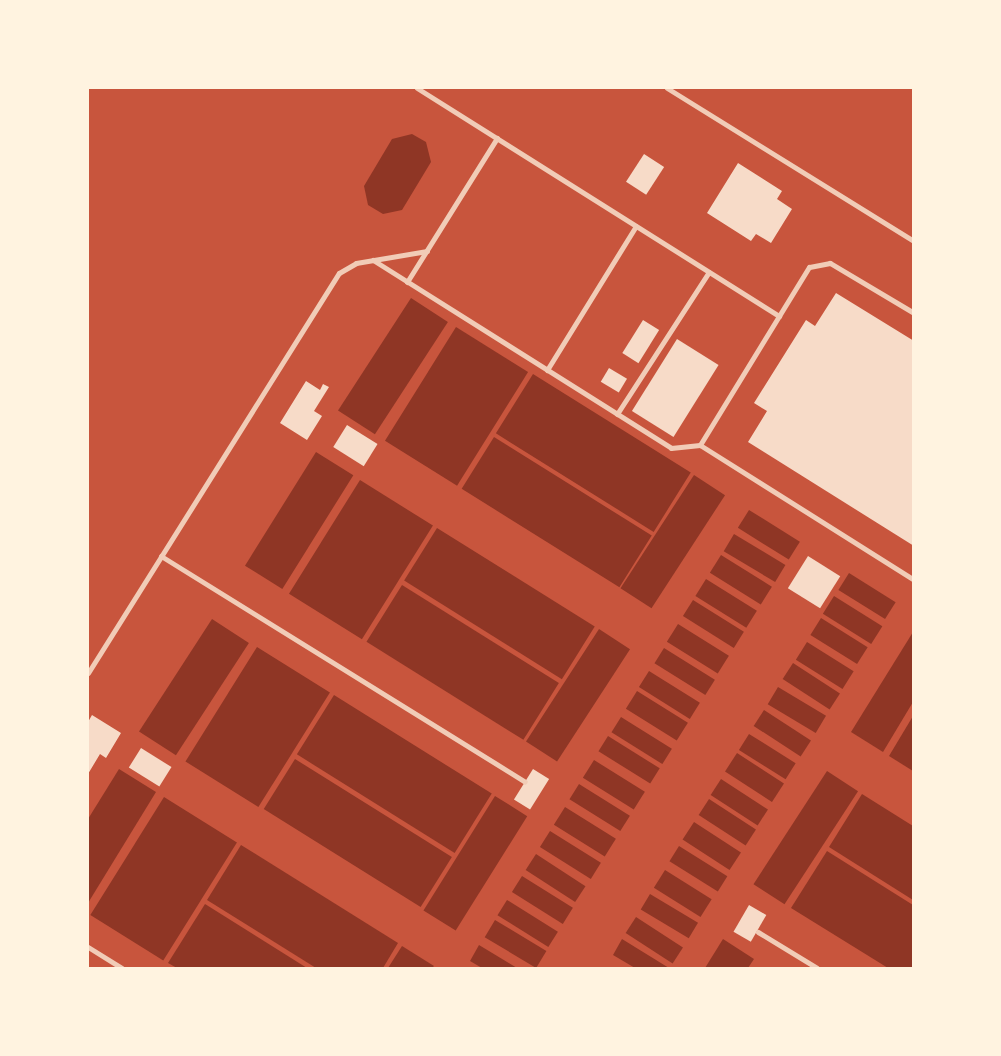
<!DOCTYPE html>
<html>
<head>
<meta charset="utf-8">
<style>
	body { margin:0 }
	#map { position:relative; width:1001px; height:1056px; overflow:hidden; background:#c8553d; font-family:Roboto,sans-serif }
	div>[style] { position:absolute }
	.water>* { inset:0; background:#8f3625; transform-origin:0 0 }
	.building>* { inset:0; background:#f7dbc8; transform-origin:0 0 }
	.service>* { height:5px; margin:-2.5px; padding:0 2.5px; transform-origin:2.5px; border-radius:2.5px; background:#f1ccb7 }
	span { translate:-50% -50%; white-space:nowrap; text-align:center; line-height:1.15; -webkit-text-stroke:6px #fff3e0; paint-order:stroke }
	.frame { position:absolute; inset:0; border:89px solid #fff3e0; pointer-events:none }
</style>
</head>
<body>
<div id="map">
	<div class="water">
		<i style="clip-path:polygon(412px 134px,426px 142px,431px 162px,402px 210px,383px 214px,368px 205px,364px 186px,392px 139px)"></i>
		<i style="left:411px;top:298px;width:44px;height:134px;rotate:33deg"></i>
		<i style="left:456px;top:327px;width:85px;height:134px;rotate:32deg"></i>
		<i style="left:533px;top:374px;width:186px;height:70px;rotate:32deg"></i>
		<i style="left:494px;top:437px;width:186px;height:61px;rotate:32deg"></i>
		<i style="left:316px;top:452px;width:44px;height:134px;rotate:32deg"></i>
		<i style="left:694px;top:475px;width:37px;height:135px;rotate:33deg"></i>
		<i style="left:360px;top:480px;width:86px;height:134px;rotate:32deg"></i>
		<i style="left:749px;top:510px;width:60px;height:21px;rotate:32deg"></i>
		<i style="left:437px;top:528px;width:186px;height:62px;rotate:32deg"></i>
		<i style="left:734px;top:534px;width:60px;height:20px;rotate:31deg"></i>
		<i style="left:721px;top:555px;width:60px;height:21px;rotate:32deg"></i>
		<i style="left:849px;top:573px;width:55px;height:20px;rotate:32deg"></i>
		<i style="left:706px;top:579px;width:60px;height:20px;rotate:32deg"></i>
		<i style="left:402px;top:585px;width:185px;height:67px;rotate:32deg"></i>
		<i style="left:834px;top:596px;width:57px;height:21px;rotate:32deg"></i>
		<i style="left:693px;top:600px;width:60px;height:19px;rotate:32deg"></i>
		<i style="left:821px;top:618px;width:55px;height:20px;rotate:32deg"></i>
		<i style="left:212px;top:619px;width:44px;height:134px;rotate:33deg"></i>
		<i style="left:678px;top:624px;width:60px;height:21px;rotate:32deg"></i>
		<i style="left:599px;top:629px;width:37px;height:134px;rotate:33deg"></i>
		<i style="clip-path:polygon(913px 632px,913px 702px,883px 752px,851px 732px)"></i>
		<i style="left:807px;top:642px;width:55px;height:21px;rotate:32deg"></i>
		<i style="left:257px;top:647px;width:86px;height:135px;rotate:32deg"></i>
		<i style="left:664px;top:648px;width:60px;height:18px;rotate:32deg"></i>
		<i style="left:793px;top:663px;width:56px;height:19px;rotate:33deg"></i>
		<i style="left:649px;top:671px;width:60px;height:19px;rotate:32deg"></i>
		<i style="left:778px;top:687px;width:56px;height:20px;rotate:31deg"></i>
		<i style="left:637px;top:691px;width:60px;height:21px;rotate:32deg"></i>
		<i style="left:334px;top:695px;width:186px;height:70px;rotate:32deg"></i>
		<i style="left:764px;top:710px;width:56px;height:19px;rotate:33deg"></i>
		<i style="clip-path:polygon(913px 716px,913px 771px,889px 756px)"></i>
		<i style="left:621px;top:717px;width:60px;height:18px;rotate:32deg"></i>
		<i style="left:749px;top:734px;width:55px;height:19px;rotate:32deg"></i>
		<i style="left:608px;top:736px;width:61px;height:18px;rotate:32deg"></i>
		<i style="left:737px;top:753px;width:56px;height:22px;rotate:33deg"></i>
		<i style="left:295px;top:759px;width:185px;height:59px;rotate:32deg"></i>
		<i style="left:594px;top:760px;width:60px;height:21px;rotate:32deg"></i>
		<i style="clip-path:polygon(119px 769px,156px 792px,88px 903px,88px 819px)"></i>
		<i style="left:827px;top:771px;width:37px;height:135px;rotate:33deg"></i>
		<i style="left:721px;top:779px;width:56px;height:19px;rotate:33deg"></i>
		<i style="left:579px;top:784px;width:60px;height:18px;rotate:32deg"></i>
		<i style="clip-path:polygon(862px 794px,913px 826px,913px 900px,829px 847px)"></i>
		<i style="left:495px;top:796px;width:38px;height:135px;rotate:32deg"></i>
		<i style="left:164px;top:797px;width:86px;height:139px;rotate:32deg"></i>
		<i style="left:709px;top:799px;width:56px;height:19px;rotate:33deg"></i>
		<i style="left:565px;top:807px;width:60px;height:21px;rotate:32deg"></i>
		<i style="left:694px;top:822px;width:56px;height:21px;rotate:33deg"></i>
		<i style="left:550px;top:831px;width:60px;height:19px;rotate:32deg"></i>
		<i style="clip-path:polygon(241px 845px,398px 943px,383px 968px,316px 968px,207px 900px)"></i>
		<i style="left:679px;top:846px;width:57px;height:18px;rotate:32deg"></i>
		<i style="clip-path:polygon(827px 851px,913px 905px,913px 968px,888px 968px,791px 908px)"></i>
		<i style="left:536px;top:854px;width:59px;height:19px;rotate:33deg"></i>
		<i style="left:665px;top:870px;width:55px;height:21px;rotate:32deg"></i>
		<i style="left:522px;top:876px;width:60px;height:19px;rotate:32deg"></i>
		<i style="left:650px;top:894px;width:56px;height:18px;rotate:31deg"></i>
		<i style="left:507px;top:900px;width:60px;height:18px;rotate:32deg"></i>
		<i style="clip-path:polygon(205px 904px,307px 968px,177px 968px,168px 963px)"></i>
		<i style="left:636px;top:917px;width:56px;height:19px;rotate:33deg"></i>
		<i style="left:495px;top:920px;width:60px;height:20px;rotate:31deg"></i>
		<i style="clip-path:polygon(622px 939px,669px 968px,635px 968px,613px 955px)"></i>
		<i style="clip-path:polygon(723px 939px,754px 959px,748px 968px,705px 968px)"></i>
		<i style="clip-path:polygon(479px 945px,517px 968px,482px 968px,470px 961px)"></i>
		<i style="clip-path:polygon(402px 946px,434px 966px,432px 968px,388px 968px)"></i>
	</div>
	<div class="building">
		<i style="left:644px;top:154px;width:24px;height:33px;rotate:33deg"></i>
		<i style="clip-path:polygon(738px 163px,782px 191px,777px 199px,792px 209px,771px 243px,756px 234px,751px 241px,707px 213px)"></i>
		<i style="clip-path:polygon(836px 293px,914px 341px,914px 546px,748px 442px,767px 411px,754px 403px,806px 320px,815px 326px)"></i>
		<i style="left:643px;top:320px;width:19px;height:39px;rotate:32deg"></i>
		<i style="left:677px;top:339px;width:49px;height:85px;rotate:32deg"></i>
		<i style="left:609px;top:368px;width:21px;height:16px;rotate:31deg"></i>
		<i style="clip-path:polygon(306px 381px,320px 390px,323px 384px,329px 387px,314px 411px,322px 416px,307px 440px,280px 423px)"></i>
		<i style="left:347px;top:425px;width:36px;height:26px;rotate:32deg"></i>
		<i style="left:808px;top:556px;width:38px;height:38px;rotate:32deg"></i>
		<i style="clip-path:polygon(92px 715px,121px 733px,106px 758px,100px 754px,88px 774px,88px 722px)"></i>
		<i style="left:141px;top:748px;width:36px;height:23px;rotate:32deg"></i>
		<i style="left:533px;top:769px;width:19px;height:36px;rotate:32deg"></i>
		<i style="left:749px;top:905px;width:20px;height:31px;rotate:30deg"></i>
	</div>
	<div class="service">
		<i style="left:417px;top:88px;width:428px;rotate:32.2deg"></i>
		<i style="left:667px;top:88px;width:291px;rotate:31.8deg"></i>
		<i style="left:373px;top:260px;width:352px;rotate:32.2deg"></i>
		<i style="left:671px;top:448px;width:29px;rotate:-6deg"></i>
		<i style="left:407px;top:282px;width:170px;rotate:-58deg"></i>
		<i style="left:914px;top:313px;width:98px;rotate:-149.2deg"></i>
		<i style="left:830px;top:263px;width:21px;rotate:169deg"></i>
		<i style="left:809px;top:267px;width:209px;rotate:121.5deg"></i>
		<i style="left:700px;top:445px;width:253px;rotate:32.2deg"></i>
		<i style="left:547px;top:370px;width:169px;rotate:-58.3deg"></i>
		<i style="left:617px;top:414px;width:169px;rotate:-57.1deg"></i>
		<i style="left:161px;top:556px;width:428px;rotate:31.8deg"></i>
		<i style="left:88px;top:673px;width:472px;rotate:-57.9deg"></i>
		<i style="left:339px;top:273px;width:20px;rotate:-30deg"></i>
		<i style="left:356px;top:263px;width:72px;rotate:-9.6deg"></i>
		<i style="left:758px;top:932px;width:69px;rotate:31.4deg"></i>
		<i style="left:88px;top:947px;width:40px;rotate:32deg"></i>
	</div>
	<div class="frame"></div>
</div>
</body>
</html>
